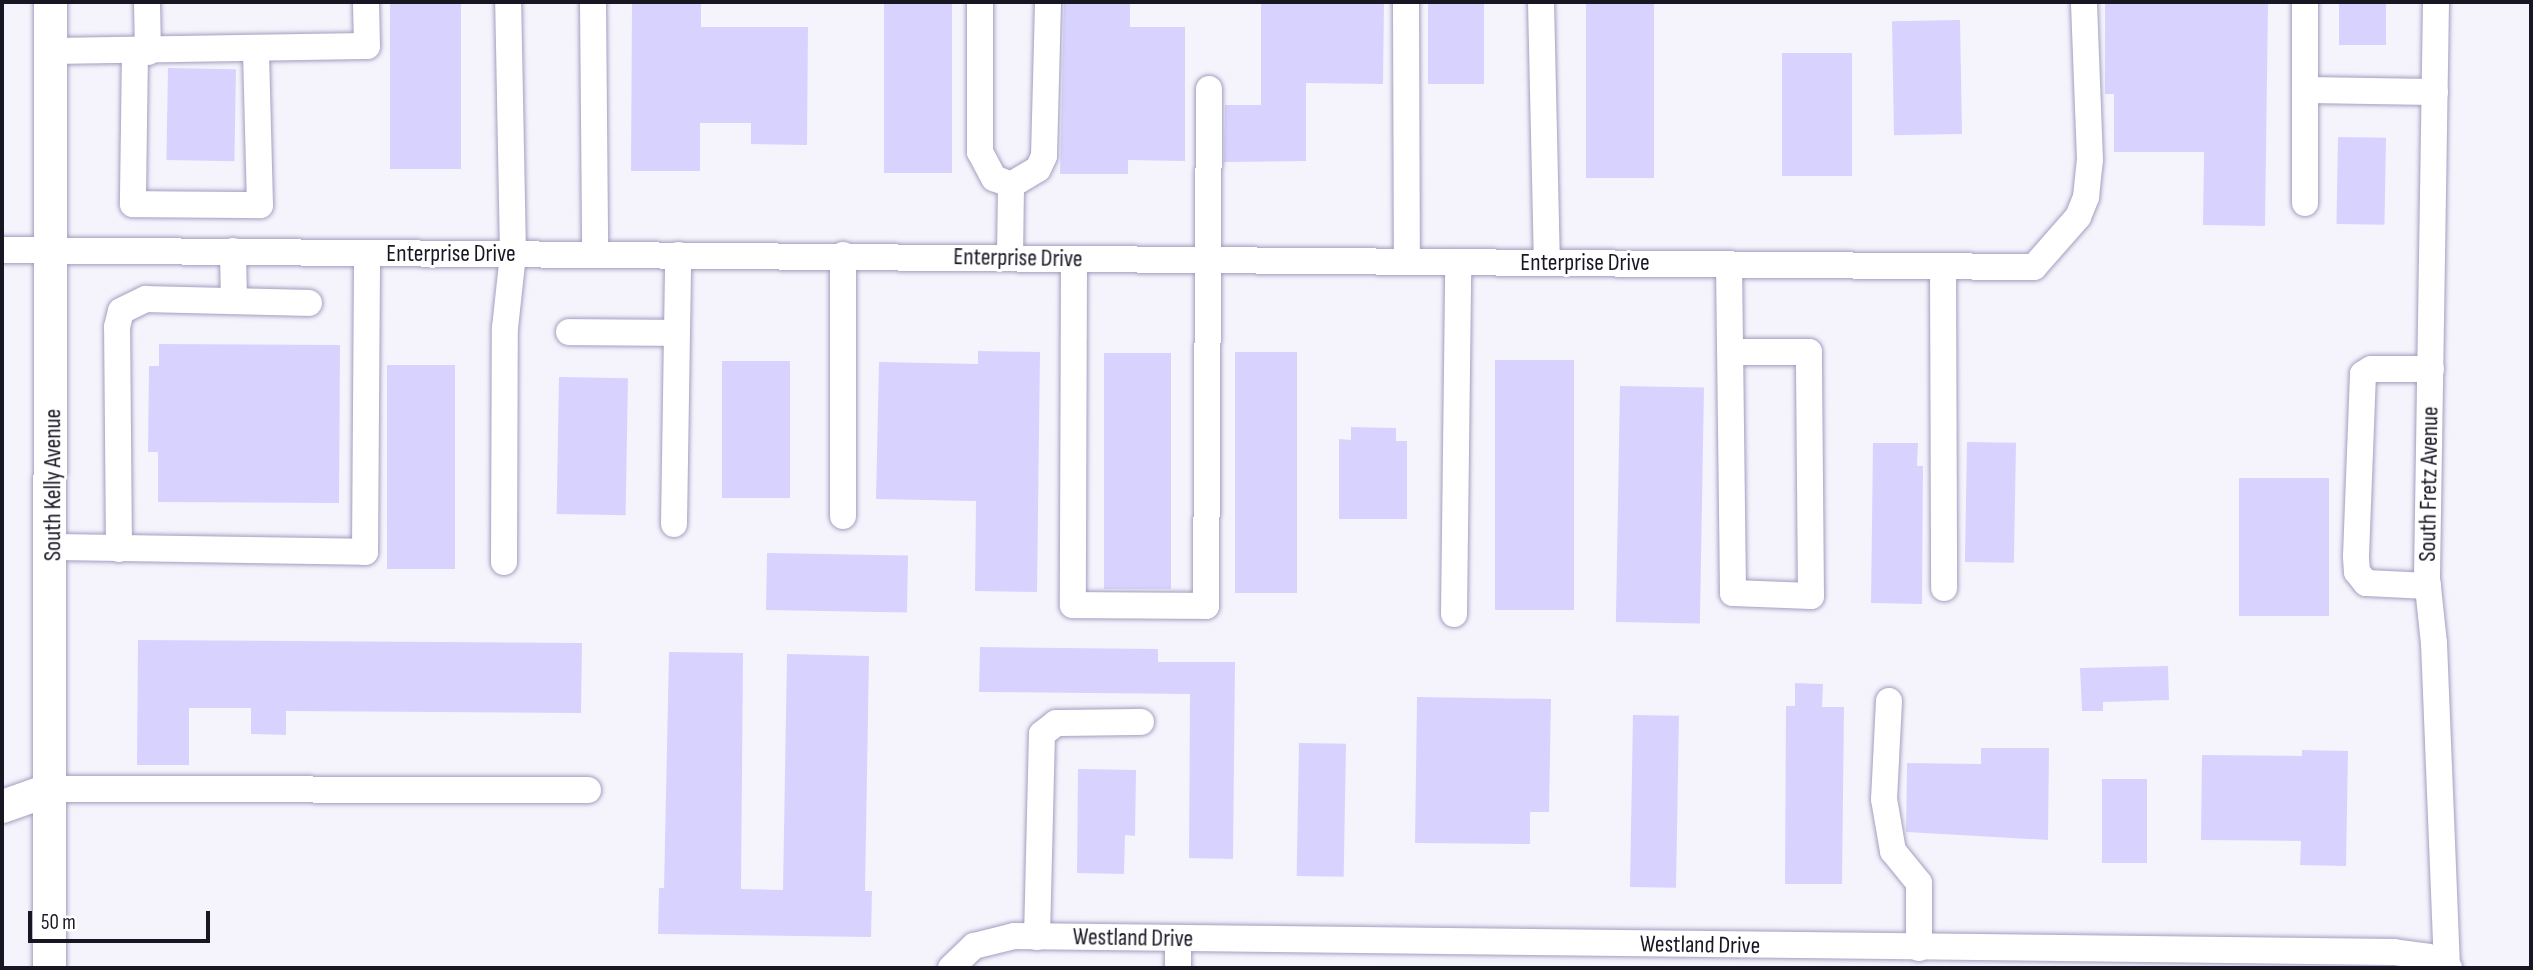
<!DOCTYPE html>
<html>
<head>
<meta charset="utf-8">
<style>
	body { margin:0 }
	#map { position:relative; width:2533px; height:970px; overflow:hidden; background:#f5f4fc; font-family:"Sofia Sans Condensed",sans-serif }
	div>[style] { position:absolute }
	.building>* { inset:0; background:#d7d3fe; transform-origin:0 0 }
	.roads { filter:drop-shadow(0 0 2px #a29ec0) drop-shadow(0 0 2px #a29ec0) }
	.minor>* { height:26px; margin:-13px; padding:0 13px; transform-origin:13px; border-radius:13px; background:#fff }
	.major>* { height:33px; margin:-16.5px; padding:0 16.5px; transform-origin:16.5px; border-radius:16.5px; background:#fff }
	span { translate:-50% -50%; white-space:nowrap; text-align:center; line-height:1.15; -webkit-text-stroke:6px #fff; paint-order:stroke }
	.street-label { font-size:24px; color:#181623 }
	.frame { position:absolute; inset:0; border:4px solid #181623; pointer-events:none }
	.scale { position:absolute; left:28px; top:911px; width:182px; height:32px; box-sizing:border-box; border:4px solid #181623; border-top:0; padding-left:9px; font-size:21px; line-height:24px; white-space:nowrap; color:#181623; -webkit-text-stroke:5px #fff; paint-order:stroke }
</style>
</head>
<body>
<div id="map">
	<div class="building">
		<i style="left:390px;top:2px;width:71px;height:167px"></i>
		<i style="clip-path:polygon(632px 2px,701px 2px,701px 27px,808px 27px,807px 145px,751px 144px,751px 123px,700px 123px,700px 171px,631px 171px)"></i>
		<i style="left:884px;top:2px;width:68px;height:171px"></i>
		<i style="clip-path:polygon(1064px 2px,1130px 2px,1130px 27px,1185px 27px,1185px 161px,1128px 160px,1128px 174px,1060px 174px)"></i>
		<i style="clip-path:polygon(1261px 2px,1384px 2px,1383px 84px,1306px 83px,1306px 161px,1224px 162px,1225px 105px,1261px 105px)"></i>
		<i style="left:1428px;top:2px;width:56px;height:82px"></i>
		<i style="left:1586px;top:2px;width:68px;height:176px"></i>
		<i style="clip-path:polygon(2205px 2px,2268px 2px,2265px 226px,2203px 225px,2204px 152px,2114px 152px,2114px 94px,2105px 94px,2105px 4px)"></i>
		<i style="left:2339px;top:2px;width:47px;height:43px"></i>
		<i style="left:1960px;top:20px;width:114px;height:68px;rotate:89deg"></i>
		<i style="left:1782px;top:53px;width:70px;height:123px"></i>
		<i style="left:168px;top:68px;width:68px;height:92px;rotate:1deg"></i>
		<i style="left:2338px;top:137px;width:48px;height:87px;rotate:1deg"></i>
		<i style="clip-path:polygon(159px 344px,340px 345px,339px 503px,158px 502px,158px 452px,148px 452px,149px 366px,159px 366px)"></i>
		<i style="clip-path:polygon(978px 351px,1040px 352px,1037px 592px,975px 591px,976px 501px,876px 499px,879px 362px,978px 364px)"></i>
		<i style="left:1297px;top:352px;width:241px;height:62px;rotate:90deg"></i>
		<i style="left:1104px;top:353px;width:67px;height:236px"></i>
		<i style="left:1495px;top:360px;width:79px;height:250px"></i>
		<i style="left:722px;top:361px;width:68px;height:137px"></i>
		<i style="left:455px;top:365px;width:204px;height:68px;rotate:90deg"></i>
		<i style="left:559px;top:377px;width:69px;height:137px;rotate:1deg"></i>
		<i style="left:1620px;top:386px;width:84px;height:236px;rotate:1deg"></i>
		<i style="clip-path:polygon(1351px 427px,1396px 428px,1396px 441px,1407px 441px,1407px 519px,1339px 519px,1339px 439px,1351px 440px)"></i>
		<i style="left:1967px;top:442px;width:49px;height:120px;rotate:1deg"></i>
		<i style="clip-path:polygon(1873px 443px,1918px 443px,1917px 466px,1923px 466px,1922px 604px,1871px 603px)"></i>
		<i style="left:2239px;top:478px;width:90px;height:138px"></i>
		<i style="left:767px;top:553px;width:141px;height:57px;rotate:1deg"></i>
		<i style="clip-path:polygon(138px 640px,582px 643px,581px 713px,286px 711px,286px 735px,251px 734px,251px 708px,189px 708px,189px 765px,137px 765px)"></i>
		<i style="clip-path:polygon(980px 647px,1158px 649px,1158px 662px,1235px 662px,1233px 859px,1189px 858px,1190px 694px,979px 692px)"></i>
		<i style="clip-path:polygon(669px 652px,743px 653px,741px 889px,783px 890px,787px 654px,869px 656px,865px 891px,872px 891px,871px 937px,658px 934px,659px 888px,664px 888px)"></i>
		<i style="clip-path:polygon(2168px 666px,2169px 700px,2103px 702px,2103px 711px,2082px 711px,2080px 668px)"></i>
		<i style="clip-path:polygon(1795px 683px,1823px 684px,1822px 707px,1844px 707px,1842px 884px,1785px 884px,1786px 706px,1795px 706px)"></i>
		<i style="clip-path:polygon(1417px 697px,1551px 699px,1549px 812px,1530px 812px,1530px 844px,1415px 843px)"></i>
		<i style="left:1633px;top:715px;width:46px;height:172px;rotate:1deg"></i>
		<i style="left:1299px;top:743px;width:47px;height:133px;rotate:1deg"></i>
		<i style="clip-path:polygon(1981px 748px,2049px 748px,2048px 840px,1906px 832px,1907px 763px,1981px 764px)"></i>
		<i style="clip-path:polygon(2302px 750px,2348px 751px,2346px 866px,2300px 865px,2301px 841px,2201px 840px,2202px 755px,2302px 756px)"></i>
		<i style="clip-path:polygon(1078px 769px,1136px 770px,1135px 836px,1125px 835px,1124px 874px,1077px 873px)"></i>
		<i style="left:2102px;top:779px;width:45px;height:84px"></i>
	</div>
	<div class="roads">
		<div class="minor">
			<i style="left:147px;top:2px;width:50px;rotate:88.9deg"></i>
			<i style="left:593px;top:2px;width:253px;rotate:89.5deg"></i>
			<i style="left:980px;top:2px;width:150px;rotate:90deg"></i>
			<i style="left:980px;top:152px;width:30px;rotate:62deg"></i>
			<i style="left:994px;top:178px;width:18px;rotate:22deg"></i>
			<i style="left:1011px;top:185px;width:31px;rotate:-31deg"></i>
			<i style="left:1038px;top:169px;width:14px;rotate:-65deg"></i>
			<i style="left:1044px;top:156px;width:154px;rotate:-88.5deg"></i>
			<i style="left:1406px;top:2px;width:259px;rotate:89.8deg"></i>
			<i style="left:1541px;top:2px;width:261px;rotate:88.7deg"></i>
			<i style="left:2436px;top:2px;width:576px;rotate:90.9deg"></i>
			<i style="left:2427px;top:578px;width:65px;rotate:83.9deg"></i>
			<i style="left:2434px;top:643px;width:323px;rotate:87.7deg"></i>
			<i style="left:50px;top:51px;width:317px;rotate:-0.9deg"></i>
			<i style="left:367px;top:46px;width:44px;rotate:-91.3deg"></i>
			<i style="left:135px;top:52px;width:152px;rotate:90.8deg"></i>
			<i style="left:133px;top:204px;width:127px;rotate:0.5deg"></i>
			<i style="left:260px;top:205px;width:157px;rotate:-91.5deg"></i>
			<i style="left:2305px;top:90px;width:88px;rotate:-90deg"></i>
			<i style="left:2305px;top:203px;width:113px;rotate:-90deg"></i>
			<i style="left:2305px;top:90px;width:130px;rotate:0.9deg"></i>
			<i style="left:2px;top:250px;width:2032px;rotate:0.48deg"></i>
			<i style="left:2034px;top:267px;width:67px;rotate:-48.7deg"></i>
			<i style="left:2078px;top:217px;width:22px;rotate:-68deg"></i>
			<i style="left:2086px;top:197px;width:37px;rotate:-84deg"></i>
			<i style="left:2090px;top:160px;width:158px;rotate:-92.2deg"></i>
			<i style="left:233px;top:251px;width:50px;rotate:88.9deg"></i>
			<i style="left:843px;top:255px;width:261px;rotate:90deg"></i>
			<i style="left:1010px;top:258px;width:73px;rotate:-89.2deg"></i>
			<i style="left:1074px;top:259px;width:346px;rotate:90.2deg"></i>
			<i style="left:1073px;top:605px;width:133px;rotate:0.4deg"></i>
			<i style="left:1206px;top:606px;width:517px;rotate:-89.67deg"></i>
			<i style="left:1729px;top:264px;width:329px;rotate:89.3deg"></i>
			<i style="left:1733px;top:593px;width:78px;rotate:2.2deg"></i>
			<i style="left:1811px;top:596px;width:244px;rotate:-90.5deg"></i>
			<i style="left:1809px;top:352px;width:78px;rotate:180deg"></i>
			<i style="left:1943px;top:266px;width:322px;rotate:89.8deg"></i>
			<i style="left:569px;top:332px;width:108px;rotate:0.5deg"></i>
			<i style="left:674px;top:524px;width:269px;rotate:-89.1deg"></i>
			<i style="left:53px;top:547px;width:312px;rotate:0.9deg"></i>
			<i style="left:365px;top:552px;width:298px;rotate:-89.6deg"></i>
			<i style="left:119px;top:549px;width:222px;rotate:-90.5deg"></i>
			<i style="left:117px;top:327px;width:16px;rotate:-76deg"></i>
			<i style="left:121px;top:311px;width:28px;rotate:-26deg"></i>
			<i style="left:146px;top:299px;width:163px;rotate:1.4deg"></i>
			<i style="left:504px;top:562px;width:234px;rotate:-89.8deg"></i>
			<i style="left:505px;top:328px;width:74px;rotate:-83.8deg"></i>
			<i style="left:513px;top:254px;width:252px;rotate:-91.1deg"></i>
			<i style="left:2428px;top:586px;width:62px;rotate:-177.2deg"></i>
			<i style="left:2366px;top:583px;width:14px;rotate:-129deg"></i>
			<i style="left:2357px;top:572px;width:16px;rotate:-94deg"></i>
			<i style="left:2356px;top:556px;width:182px;rotate:-87.8deg"></i>
			<i style="left:2363px;top:374px;width:9px;rotate:-32deg"></i>
			<i style="left:2371px;top:369px;width:60px"></i>
			<i style="left:1454px;top:614px;width:352px;rotate:-89.3deg"></i>
			<i style="left:1889px;top:701px;width:98px;rotate:92.9deg"></i>
			<i style="left:1884px;top:799px;width:53px;rotate:80.2deg"></i>
			<i style="left:1893px;top:851px;width:41px;rotate:50.9deg"></i>
			<i style="left:1919px;top:883px;width:65px;rotate:90deg"></i>
			<i style="left:50px;top:789px;width:538px;rotate:0.11deg"></i>
			<i style="left:1037px;top:937px;width:203px;rotate:-88.6deg"></i>
			<i style="left:1042px;top:734px;width:18px;rotate:-38deg"></i>
			<i style="left:1056px;top:723px;width:85px;rotate:-0.7deg"></i>
			<i style="left:951px;top:968px;width:32px;rotate:-44deg"></i>
			<i style="left:974px;top:946px;width:41px;rotate:-14deg"></i>
			<i style="left:1014px;top:936px;width:1380px;rotate:0.66deg"></i>
			<i style="left:2394px;top:952px;width:34px;rotate:8deg"></i>
			<i style="left:2428px;top:957px;width:24px;rotate:28deg"></i>
			<i style="left:1178px;top:968px;width:29px;rotate:-90deg"></i>
		</div>
		<div class="major">
			<i style="left:2px;top:806px;width:51px;rotate:-19.5deg"></i>
			<i style="left:49px;top:968px;width:966px;rotate:-89.94deg"></i>
		</div>
	</div>
	<div class="street-label">
		<span style="left:451px;top:254px">Enterprise Drive</span>
		<span style="left:1018px;top:258px;rotate:1deg">Enterprise Drive</span>
		<span style="left:1585px;top:263px">Enterprise Drive</span>
		<span style="left:2429px;top:484px;rotate:-89deg">South Fretz Avenue</span>
		<span style="left:53px;top:485px;rotate:-90deg">South Kelly Avenue</span>
		<span style="left:1133px;top:938px;rotate:1deg">Westland Drive</span>
		<span style="left:1700px;top:945px;rotate:1deg">Westland Drive</span>
	</div>
	<div class="frame"></div>
	<div class="scale">50 m</div>
</div>
</body>
</html>
